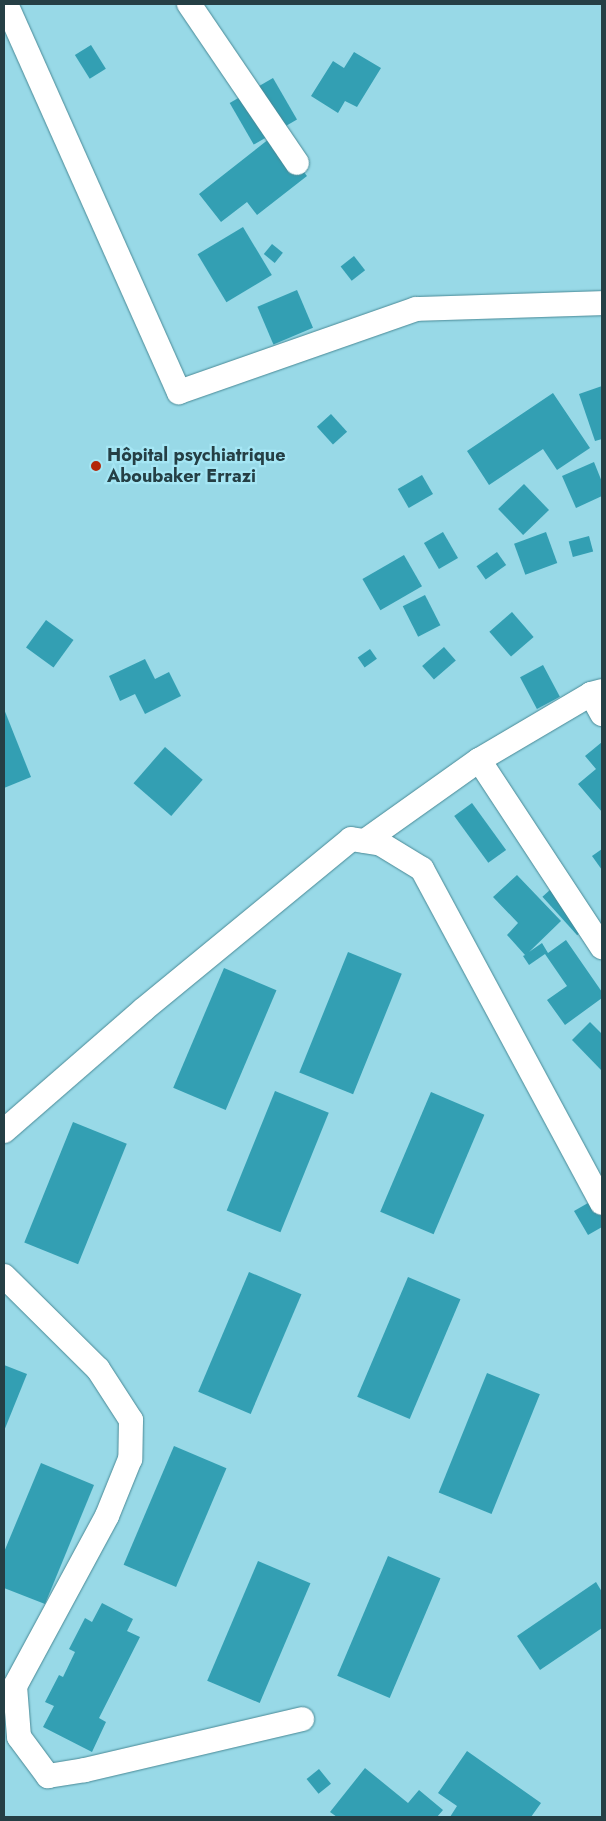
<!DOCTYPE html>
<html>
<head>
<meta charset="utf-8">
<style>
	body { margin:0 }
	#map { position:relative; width:606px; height:1821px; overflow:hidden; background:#98d9e7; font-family:Jost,sans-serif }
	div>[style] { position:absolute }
	.building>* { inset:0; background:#339fb3; transform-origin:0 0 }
	.roads { filter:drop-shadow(0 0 1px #498996) drop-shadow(0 0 1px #498996) }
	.street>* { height:24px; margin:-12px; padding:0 12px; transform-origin:12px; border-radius:12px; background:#fff }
	.dots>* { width:14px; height:14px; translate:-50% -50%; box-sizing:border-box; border:2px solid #a5e6f4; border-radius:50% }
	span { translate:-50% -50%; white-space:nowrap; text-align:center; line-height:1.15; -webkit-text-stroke:4.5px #a5e6f4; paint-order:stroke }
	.poi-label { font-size:18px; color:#253f45; font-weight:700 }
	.left { translate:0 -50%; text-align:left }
	.frame { position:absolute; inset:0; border:5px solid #253f45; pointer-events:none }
</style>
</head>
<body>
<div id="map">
	<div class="building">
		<i style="left:91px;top:45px;width:28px;height:19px;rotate:58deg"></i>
		<i style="clip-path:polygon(354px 52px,381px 68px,357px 107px,345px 101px,338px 113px,311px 96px,333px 61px,344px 68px)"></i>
		<i style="left:273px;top:78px;width:48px;height:50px;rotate:60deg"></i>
		<i style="clip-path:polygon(274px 135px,307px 176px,257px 215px,247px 202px,221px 222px,199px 194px)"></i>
		<i style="left:243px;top:227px;width:56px;height:53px;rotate:59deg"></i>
		<i style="left:272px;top:244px;width:14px;height:13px;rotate:39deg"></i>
		<i style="left:354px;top:256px;width:18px;height:17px;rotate:52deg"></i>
		<i style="left:297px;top:290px;width:41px;height:43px;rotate:67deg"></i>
		<i style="clip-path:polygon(602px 386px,602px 439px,595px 441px,579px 394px)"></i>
		<i style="clip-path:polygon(553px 393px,590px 448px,557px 470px,543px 449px,489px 485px,467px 451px)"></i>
		<i style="left:331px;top:414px;width:24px;height:19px;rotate:48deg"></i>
		<i style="clip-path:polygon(594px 462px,602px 482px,602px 496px,576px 508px,562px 476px)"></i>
		<i style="left:422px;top:475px;width:22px;height:28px;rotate:60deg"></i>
		<i style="left:524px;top:484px;width:36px;height:36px;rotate:46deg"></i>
		<i style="left:443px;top:532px;width:30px;height:22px;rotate:60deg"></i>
		<i style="left:546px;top:532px;width:33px;height:34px;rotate:70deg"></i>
		<i style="left:589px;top:536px;width:16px;height:21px;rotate:75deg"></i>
		<i style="left:497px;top:552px;width:16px;height:25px;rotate:55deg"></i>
		<i style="left:404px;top:555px;width:36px;height:48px;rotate:60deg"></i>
		<i style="left:425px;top:595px;width:34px;height:25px;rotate:63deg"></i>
		<i style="left:512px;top:612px;width:33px;height:30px;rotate:49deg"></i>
		<i style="left:46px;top:620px;width:34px;height:34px;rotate:36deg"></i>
		<i style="left:444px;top:647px;width:18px;height:29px;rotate:49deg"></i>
		<i style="left:370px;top:649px;width:12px;height:15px;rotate:55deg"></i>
		<i style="clip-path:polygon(145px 659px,155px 679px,169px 672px,181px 696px,145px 714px,135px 694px,120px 701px,109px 676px)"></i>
		<i style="left:543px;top:665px;width:36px;height:26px;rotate:62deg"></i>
		<i style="clip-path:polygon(4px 709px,31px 777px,4px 788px)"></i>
		<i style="clip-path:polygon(602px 742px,602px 812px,578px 784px,596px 769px,585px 756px)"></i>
		<i style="left:165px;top:747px;width:50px;height:48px;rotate:41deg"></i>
		<i style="left:472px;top:803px;width:58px;height:22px;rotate:54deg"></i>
		<i style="clip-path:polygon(602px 849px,602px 870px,592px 856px)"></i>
		<i style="clip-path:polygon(517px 875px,561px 921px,529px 952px,542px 943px,548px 953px,566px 940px,602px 992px,602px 998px,565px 1025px,547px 1000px,567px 986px,545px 954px,529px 965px,523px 956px,525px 955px,507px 935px,518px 923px,493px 897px)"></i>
		<i style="left:561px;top:880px;width:52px;height:25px;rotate:48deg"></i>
		<i style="left:348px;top:952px;width:58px;height:130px;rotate:22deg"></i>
		<i style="left:224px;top:968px;width:57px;height:130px;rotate:23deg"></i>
		<i style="clip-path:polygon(590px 1022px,602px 1034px,602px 1071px,572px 1040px)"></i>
		<i style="left:275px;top:1091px;width:58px;height:129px;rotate:22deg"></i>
		<i style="left:431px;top:1092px;width:58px;height:130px;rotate:23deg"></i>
		<i style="left:73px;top:1122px;width:58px;height:130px;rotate:22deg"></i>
		<i style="clip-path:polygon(595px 1199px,602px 1211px,602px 1227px,588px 1235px,574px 1211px)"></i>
		<i style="left:249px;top:1272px;width:57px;height:130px;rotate:23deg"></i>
		<i style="left:408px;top:1277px;width:57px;height:130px;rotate:23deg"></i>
		<i style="clip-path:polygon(4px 1365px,27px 1374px,4px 1431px)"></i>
		<i style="left:487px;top:1373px;width:57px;height:129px;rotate:22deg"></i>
		<i style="left:174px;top:1446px;width:57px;height:129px;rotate:23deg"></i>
		<i style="clip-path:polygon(41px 1463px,94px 1485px,45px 1604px,4px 1588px,4px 1552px)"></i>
		<i style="left:388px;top:1556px;width:57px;height:130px;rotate:23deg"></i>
		<i style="left:258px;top:1561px;width:57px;height:130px;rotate:23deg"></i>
		<i style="clip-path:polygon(596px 1582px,602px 1592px,602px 1628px,540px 1670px,517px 1636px)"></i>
		<i style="clip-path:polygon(102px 1603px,133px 1619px,127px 1631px,140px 1637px,99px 1718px,106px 1722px,92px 1752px,43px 1727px,54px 1706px,45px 1702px,59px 1675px,63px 1677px,75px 1652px,69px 1649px,85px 1618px,92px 1622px)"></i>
		<i style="clip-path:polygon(467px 1751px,541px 1803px,531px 1817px,450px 1817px,457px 1806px,438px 1793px)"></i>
		<i style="clip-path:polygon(365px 1768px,408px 1803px,419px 1790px,443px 1810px,437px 1817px,337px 1817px,330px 1812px)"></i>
		<i style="left:319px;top:1769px;width:19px;height:16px;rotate:51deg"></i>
	</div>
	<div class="roads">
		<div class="street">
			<i style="left:6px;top:4px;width:425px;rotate:66deg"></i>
			<i style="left:179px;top:392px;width:251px;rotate:-19.3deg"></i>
			<i style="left:416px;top:309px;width:186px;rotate:-1.8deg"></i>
			<i style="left:189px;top:4px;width:192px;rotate:55.8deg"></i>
			<i style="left:602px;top:691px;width:11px;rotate:165deg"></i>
			<i style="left:591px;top:694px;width:23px;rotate:61deg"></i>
			<i style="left:479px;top:760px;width:130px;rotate:-30.5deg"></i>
			<i style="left:365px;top:841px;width:140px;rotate:-35.4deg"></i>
			<i style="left:479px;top:760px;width:224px;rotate:56.7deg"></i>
			<i style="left:4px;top:1131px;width:184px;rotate:-41deg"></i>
			<i style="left:143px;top:1010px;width:269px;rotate:-39.4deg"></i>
			<i style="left:351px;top:839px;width:30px;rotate:9deg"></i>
			<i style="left:381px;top:844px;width:48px;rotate:31.4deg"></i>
			<i style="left:422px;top:869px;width:379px;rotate:61.7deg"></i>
			<i style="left:4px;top:1276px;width:132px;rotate:44.7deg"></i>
			<i style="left:98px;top:1369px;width:61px;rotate:57.1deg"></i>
			<i style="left:131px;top:1420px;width:39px;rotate:91deg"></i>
			<i style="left:130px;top:1459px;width:61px;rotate:112deg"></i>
			<i style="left:107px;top:1516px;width:193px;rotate:118.4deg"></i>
			<i style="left:15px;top:1686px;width:51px;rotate:85.5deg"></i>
			<i style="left:19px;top:1737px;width:49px;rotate:53.4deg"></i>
			<i style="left:48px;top:1776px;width:37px;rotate:-9deg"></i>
			<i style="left:85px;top:1770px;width:223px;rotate:-13.2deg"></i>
		</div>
	</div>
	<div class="dots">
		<i style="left:96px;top:466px;background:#b32709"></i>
	</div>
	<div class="poi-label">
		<span class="left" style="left:107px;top:466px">Hôpital psychiatrique<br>Aboubaker Errazi</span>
	</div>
	<div class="frame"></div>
</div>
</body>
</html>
